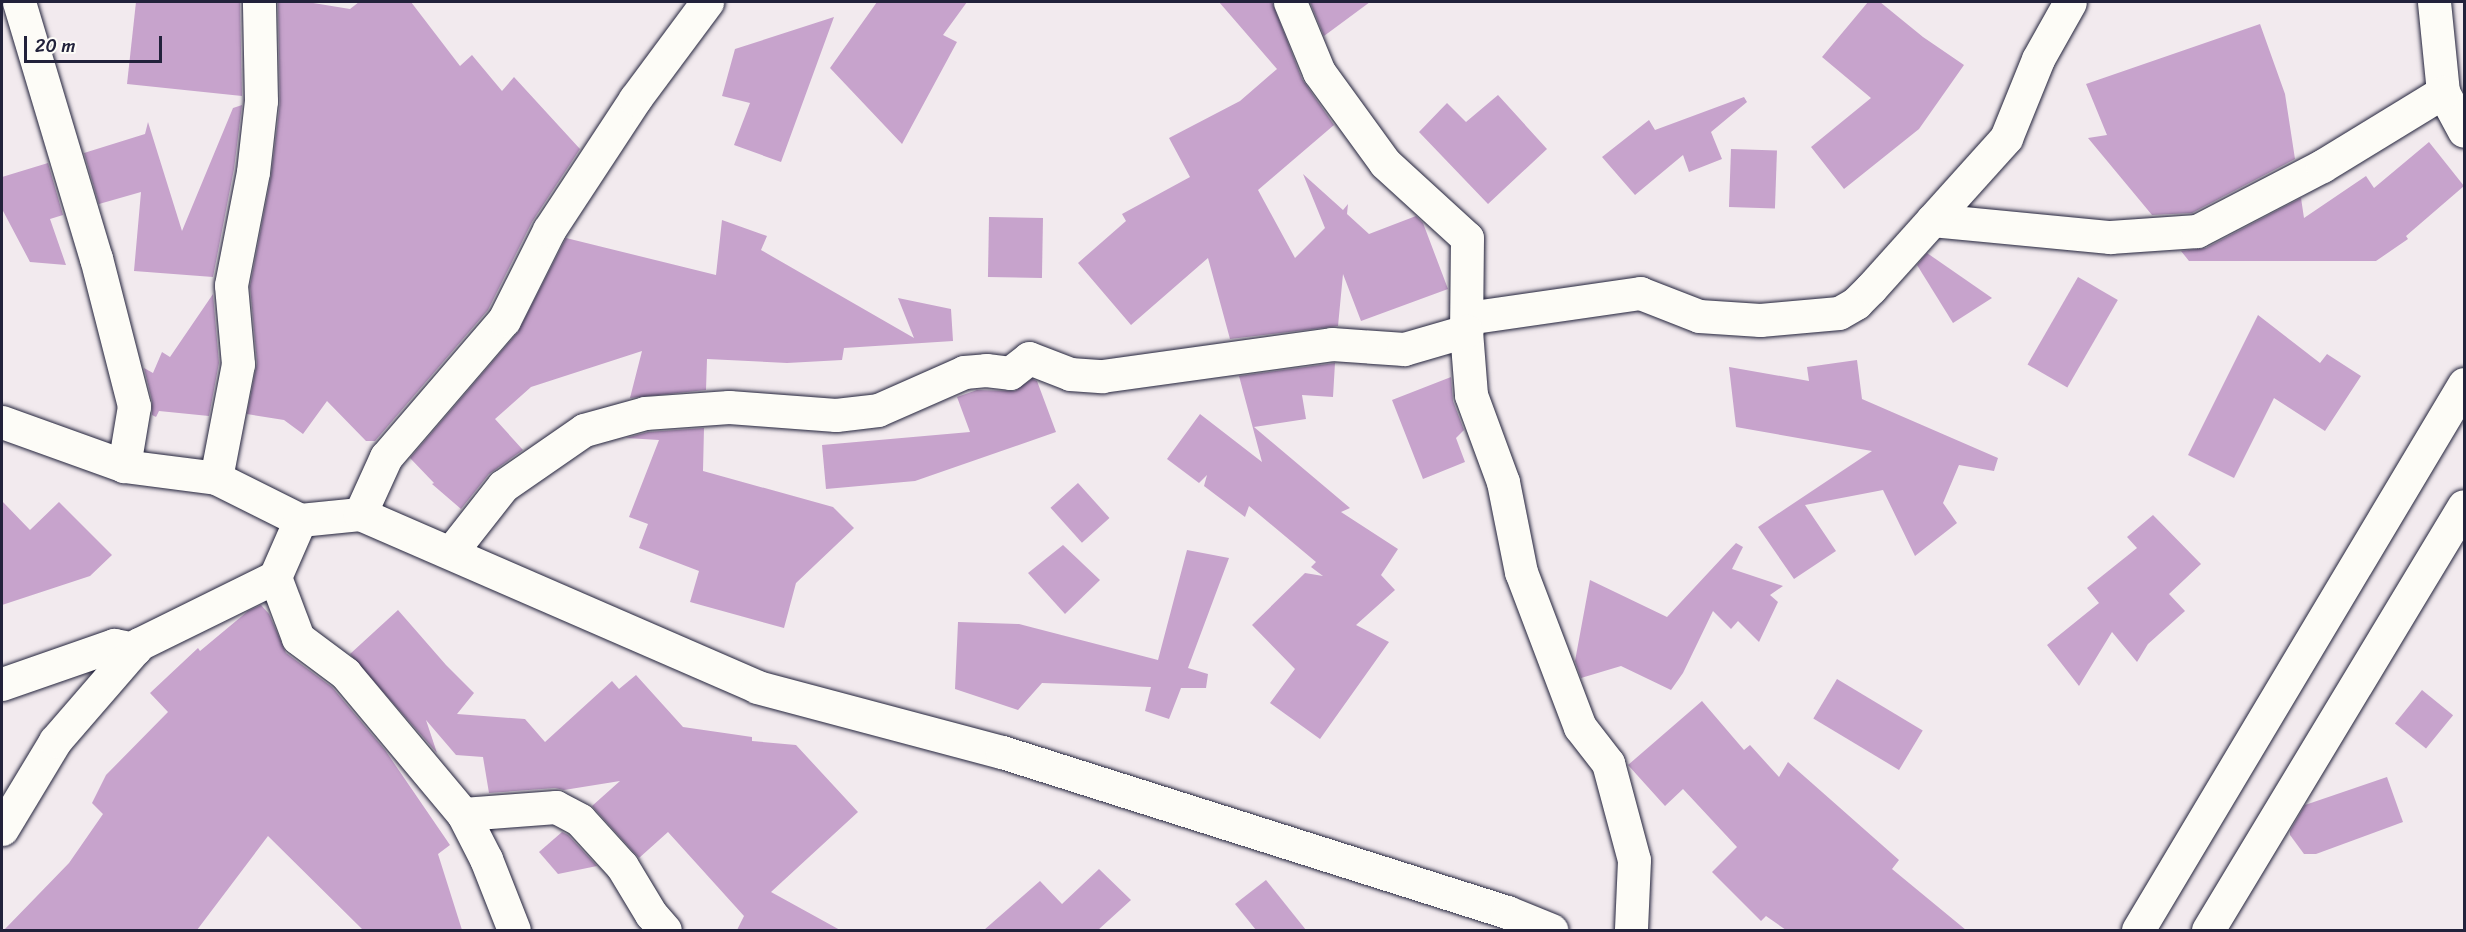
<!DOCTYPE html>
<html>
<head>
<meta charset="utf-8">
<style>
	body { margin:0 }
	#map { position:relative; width:2466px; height:932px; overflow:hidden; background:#f2eaee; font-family:Sriracha,sans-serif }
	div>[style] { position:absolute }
	.building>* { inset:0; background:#c7a3cc; transform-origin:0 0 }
	.roads { filter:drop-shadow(0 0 2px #22223b) drop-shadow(0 0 2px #22223b) }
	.minor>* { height:33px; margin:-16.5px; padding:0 16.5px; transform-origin:16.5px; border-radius:16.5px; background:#fdfcf7 }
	span { translate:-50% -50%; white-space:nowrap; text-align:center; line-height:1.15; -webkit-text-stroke:5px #fdfcf7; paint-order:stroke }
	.frame { position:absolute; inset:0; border:3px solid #22223b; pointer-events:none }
	.scale { position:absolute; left:24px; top:36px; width:138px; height:27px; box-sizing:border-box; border:3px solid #22223b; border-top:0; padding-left:8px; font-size:18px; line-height:21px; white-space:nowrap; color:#22223b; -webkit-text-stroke:4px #fdfcf7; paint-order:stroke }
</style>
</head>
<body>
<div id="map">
	<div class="building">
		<i style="clip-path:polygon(136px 2px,240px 2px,242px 96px,127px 84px)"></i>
		<i style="clip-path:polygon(278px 2px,307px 2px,350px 9px,359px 2px,411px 2px,460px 66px,472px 55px,502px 91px,514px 77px,580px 149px,532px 222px,488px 310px,375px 441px,366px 441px,327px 401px,303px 434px,284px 420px,247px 414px,257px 363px,250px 286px,271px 176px,280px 103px)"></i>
		<i style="clip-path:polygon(877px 2px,967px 2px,943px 35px,957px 42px,902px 144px,830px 68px)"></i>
		<i style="clip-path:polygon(1219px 2px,1272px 2px,1302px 79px,1334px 125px,1258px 190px,1295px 258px,1325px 228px,1303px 174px,1343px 210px,1348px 204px,1347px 214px,1369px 234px,1416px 216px,1423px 223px,1448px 289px,1361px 321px,1343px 274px,1338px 326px,1230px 339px,1208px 258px,1131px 325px,1078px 263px,1126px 221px,1122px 214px,1190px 177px,1169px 138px,1240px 101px,1277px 69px)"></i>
		<i style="clip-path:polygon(1310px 2px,1370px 2px,1324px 36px)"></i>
		<i style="clip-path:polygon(1868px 2px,1880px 2px,1923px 37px,1964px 65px,1919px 129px,1844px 189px,1811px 147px,1871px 98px,1822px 57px)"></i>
		<i style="clip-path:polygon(834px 17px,781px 162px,734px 145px,750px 103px,722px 96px,735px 49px)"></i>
		<i style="clip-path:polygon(2260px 24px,2285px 94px,2295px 159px,2192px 213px,2152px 215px,2088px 138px,2107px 135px,2086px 84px)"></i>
		<i style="clip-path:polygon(1498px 95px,1547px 149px,1488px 204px,1419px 132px,1447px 103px,1466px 122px)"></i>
		<i style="clip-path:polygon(1744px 97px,1747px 102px,1711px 132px,1722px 159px,1689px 172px,1683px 155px,1635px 195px,1602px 157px,1649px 120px,1655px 130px)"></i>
		<i style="clip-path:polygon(242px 105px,234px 169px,213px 277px,134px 271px,141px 192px,99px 204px,84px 153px,145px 134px,148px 122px,182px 231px,233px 108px)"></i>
		<i style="clip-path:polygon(2429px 142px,2464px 186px,2406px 236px,2408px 239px,2376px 261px,2189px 261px,2181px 251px,2206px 248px,2301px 198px,2304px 218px,2366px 176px,2374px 188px)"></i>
		<i style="left:1731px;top:149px;width:46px;height:58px;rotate:2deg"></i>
		<i style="clip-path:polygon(48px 163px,63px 215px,50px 219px,66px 265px,30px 262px,2px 209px,2px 177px)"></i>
		<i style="left:989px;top:217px;width:54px;height:60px;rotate:1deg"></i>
		<i style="clip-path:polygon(722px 220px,767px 236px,761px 250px,914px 338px,898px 298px,951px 309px,953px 341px,844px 348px,842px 360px,787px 363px,707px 359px,706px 390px,630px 398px,642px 351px,531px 387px,495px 419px,523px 450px,489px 474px,461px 509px,432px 484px,434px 483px,410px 458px,518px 332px,566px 238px,716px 275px)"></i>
		<i style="clip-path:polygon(1927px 253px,1992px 298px,1953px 323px,1917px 265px)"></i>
		<i style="left:2078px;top:277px;width:46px;height:101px;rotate:30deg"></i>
		<i style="clip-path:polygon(213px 294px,219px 363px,209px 416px,159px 411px,156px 417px,152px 415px,152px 401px,144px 368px,153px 373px,162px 352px,170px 357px)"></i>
		<i style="clip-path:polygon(2258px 315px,2320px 363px,2327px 354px,2361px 376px,2325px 431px,2274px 398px,2234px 478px,2188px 455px)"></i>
		<i style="clip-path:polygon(1857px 360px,1862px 399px,1998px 458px,1994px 471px,1959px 465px,1943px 503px,1957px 523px,1915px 556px,1883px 490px,1805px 505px,1836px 551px,1794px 579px,1758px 527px,1872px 451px,1736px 427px,1729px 367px,1809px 381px,1807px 367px)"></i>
		<i style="clip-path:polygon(1335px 363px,1333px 397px,1302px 395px,1306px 419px,1254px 427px,1350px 508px,1341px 512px,1398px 549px,1381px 575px,1395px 590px,1356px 625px,1389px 642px,1320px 739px,1270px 703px,1295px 669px,1252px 625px,1305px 573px,1323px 576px,1311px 567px,1316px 562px,1249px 506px,1245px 517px,1204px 486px,1207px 475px,1199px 483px,1167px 459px,1200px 414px,1262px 462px,1239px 376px)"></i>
		<i style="clip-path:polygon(1451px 377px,1453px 401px,1464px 430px,1456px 438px,1465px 462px,1423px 479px,1392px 400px)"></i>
		<i style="clip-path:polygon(1032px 379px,1037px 381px,1056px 432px,915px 481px,826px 489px,822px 445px,970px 432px,957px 397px,977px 390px,1015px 391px)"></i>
		<i style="clip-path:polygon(704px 428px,703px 471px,833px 507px,854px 528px,796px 583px,784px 628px,690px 602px,699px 571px,639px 548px,648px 524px,629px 517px,659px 440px,626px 438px,648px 432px)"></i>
		<i style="left:1078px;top:483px;width:47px;height:37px;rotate:48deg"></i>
		<i style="clip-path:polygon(2px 501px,30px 530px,59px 502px,112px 555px,90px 576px,2px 605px)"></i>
		<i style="clip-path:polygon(2153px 515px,2201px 564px,2169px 594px,2185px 611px,2148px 644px,2137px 662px,2112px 632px,2079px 686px,2047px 645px,2099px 603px,2087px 588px,2137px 548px,2127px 537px)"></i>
		<i style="clip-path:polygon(1736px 543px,1743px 547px,1732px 569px,1783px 586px,1770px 595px,1778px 602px,1759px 642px,1738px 621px,1731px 629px,1713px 611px,1683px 673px,1671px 690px,1621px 666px,1581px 678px,1575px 661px,1590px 580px,1667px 617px)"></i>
		<i style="clip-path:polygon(1063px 545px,1100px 580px,1065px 614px,1028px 573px)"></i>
		<i style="clip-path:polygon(1187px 550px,1229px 558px,1188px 668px,1208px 674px,1206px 688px,1181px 688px,1169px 719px,1145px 711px,1151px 687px,1042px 683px,1018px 710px,955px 689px,958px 622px,1019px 624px,1158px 660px)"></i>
		<i style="clip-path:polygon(261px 605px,269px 614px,286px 653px,332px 687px,385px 750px,450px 845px,438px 854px,462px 930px,363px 930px,268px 836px,197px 930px,4px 930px,69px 863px,103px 814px,92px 803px,106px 775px,168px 712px,150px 693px,198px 648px,200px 651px,248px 611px)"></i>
		<i style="clip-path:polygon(398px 610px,446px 665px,474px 693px,457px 714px,525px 719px,545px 742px,612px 681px,619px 689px,636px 675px,683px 727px,752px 737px,752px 741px,796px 745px,858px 812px,771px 892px,840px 930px,737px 930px,744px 916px,668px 832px,639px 858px,592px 806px,620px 781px,564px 790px,555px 788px,489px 793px,483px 757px,456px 755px,426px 720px,437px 753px,350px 654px)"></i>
		<i style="left:1837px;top:679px;width:100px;height:46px;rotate:31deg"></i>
		<i style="left:2422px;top:690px;width:40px;height:43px;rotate:39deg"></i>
		<i style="clip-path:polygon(1702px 701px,1744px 750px,1750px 745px,1779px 777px,1788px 762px,1899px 860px,1892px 869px,1966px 930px,1786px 930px,1766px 916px,1761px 921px,1712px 872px,1737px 847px,1683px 789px,1665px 806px,1628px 765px)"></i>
		<i style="clip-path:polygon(2387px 777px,2403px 822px,2316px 854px,2304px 854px,2290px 835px,2290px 831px,2305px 805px)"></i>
		<i style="clip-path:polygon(562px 832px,568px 835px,597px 866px,558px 874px,539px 852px)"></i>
		<i style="clip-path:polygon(1099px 869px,1131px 900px,1098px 930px,984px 930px,1040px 881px,1062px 904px)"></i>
		<i style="clip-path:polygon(1266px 880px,1306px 930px,1256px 930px,1235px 904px)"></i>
	</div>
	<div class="roads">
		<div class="minor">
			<i style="left:19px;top:2px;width:267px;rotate:73.3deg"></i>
			<i style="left:96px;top:258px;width:153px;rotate:75.6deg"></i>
			<i style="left:134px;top:406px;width:61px;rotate:99.5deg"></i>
			<i style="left:1290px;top:2px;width:76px;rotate:67.5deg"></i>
			<i style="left:1319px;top:72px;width:112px;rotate:54deg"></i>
			<i style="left:1385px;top:163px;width:111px;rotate:42.4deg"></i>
			<i style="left:1467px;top:238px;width:93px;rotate:90.6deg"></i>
			<i style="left:1466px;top:331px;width:64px;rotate:85.5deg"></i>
			<i style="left:1471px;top:395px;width:93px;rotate:69.8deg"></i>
			<i style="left:1503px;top:482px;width:92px;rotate:78.7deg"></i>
			<i style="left:1521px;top:572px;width:166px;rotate:69.2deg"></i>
			<i style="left:1580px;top:727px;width:46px;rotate:52.1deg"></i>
			<i style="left:1608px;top:763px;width:100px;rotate:75deg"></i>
			<i style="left:1634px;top:860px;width:70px;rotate:92.5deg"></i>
			<i style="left:2434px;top:2px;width:90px;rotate:84.3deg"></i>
			<i style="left:2443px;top:92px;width:44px;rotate:61.7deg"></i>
			<i style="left:1932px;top:220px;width:179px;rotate:5.5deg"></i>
			<i style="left:2110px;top:237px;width:87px;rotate:-3.9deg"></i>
			<i style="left:2197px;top:231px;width:141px;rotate:-27.5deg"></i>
			<i style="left:2322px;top:166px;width:142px;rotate:-31.4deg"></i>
			<i style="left:1467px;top:318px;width:175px;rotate:-8.2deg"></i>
			<i style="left:1640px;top:293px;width:63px;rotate:21.3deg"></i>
			<i style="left:1699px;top:316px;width:61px;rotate:3.8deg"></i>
			<i style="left:1760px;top:320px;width:79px;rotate:-5.1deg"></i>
			<i style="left:1839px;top:313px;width:20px;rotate:-30deg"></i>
			<i style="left:1856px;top:303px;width:21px;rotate:-45deg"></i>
			<i style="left:1871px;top:288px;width:202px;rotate:-48deg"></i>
			<i style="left:2006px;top:138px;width:85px;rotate:-67.9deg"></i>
			<i style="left:2038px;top:59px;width:65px;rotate:-60.7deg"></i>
			<i style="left:2px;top:422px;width:130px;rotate:19.8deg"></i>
			<i style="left:124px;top:466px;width:93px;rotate:7.4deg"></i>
			<i style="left:216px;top:478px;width:94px;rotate:26.6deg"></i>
			<i style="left:300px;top:520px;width:60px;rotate:-5.7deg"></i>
			<i style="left:360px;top:514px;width:433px;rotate:23.5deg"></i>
			<i style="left:757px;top:687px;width:253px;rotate:14.9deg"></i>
			<i style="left:1002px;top:752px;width:530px;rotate:17.58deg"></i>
			<i style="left:1507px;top:912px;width:48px;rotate:22.2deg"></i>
			<i style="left:216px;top:478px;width:116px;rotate:-79.1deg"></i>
			<i style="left:238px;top:364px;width:79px;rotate:-95.1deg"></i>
			<i style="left:231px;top:285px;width:115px;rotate:-79deg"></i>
			<i style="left:253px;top:172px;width:71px;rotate:-83.6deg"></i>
			<i style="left:261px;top:101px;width:99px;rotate:-91.2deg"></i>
			<i style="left:360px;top:514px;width:63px;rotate:-65.5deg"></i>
			<i style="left:386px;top:457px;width:181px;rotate:-49.3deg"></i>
			<i style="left:504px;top:320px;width:101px;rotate:-63.4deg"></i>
			<i style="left:549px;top:230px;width:157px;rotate:-56.7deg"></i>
			<i style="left:635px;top:99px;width:121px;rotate:-53.4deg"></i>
			<i style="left:451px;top:552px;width:84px;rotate:-51.8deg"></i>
			<i style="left:503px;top:486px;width:98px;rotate:-34.7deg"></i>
			<i style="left:584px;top:430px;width:63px;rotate:-15.6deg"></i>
			<i style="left:645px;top:413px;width:84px;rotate:-4.1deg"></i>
			<i style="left:729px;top:407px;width:107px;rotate:4.3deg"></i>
			<i style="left:836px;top:415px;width:42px;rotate:-6.8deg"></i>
			<i style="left:878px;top:410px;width:94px;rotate:-23.8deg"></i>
			<i style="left:964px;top:372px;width:22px;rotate:-5deg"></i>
			<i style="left:986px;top:370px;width:24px;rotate:7deg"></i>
			<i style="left:1010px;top:373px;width:24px;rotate:-38deg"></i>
			<i style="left:1029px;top:358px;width:44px;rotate:21.3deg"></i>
			<i style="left:1070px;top:374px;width:32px;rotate:4deg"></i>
			<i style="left:1102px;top:376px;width:232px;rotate:-7.9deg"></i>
			<i style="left:1332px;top:344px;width:72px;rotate:4deg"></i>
			<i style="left:1404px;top:349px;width:65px;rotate:-16.2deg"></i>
			<i style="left:275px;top:577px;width:65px;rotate:69.3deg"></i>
			<i style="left:298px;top:638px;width:59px;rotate:36.7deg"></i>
			<i style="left:345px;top:673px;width:184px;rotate:50.1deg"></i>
			<i style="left:463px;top:814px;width:51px;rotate:62.9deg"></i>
			<i style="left:486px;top:859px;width:76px;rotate:68.5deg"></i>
			<i style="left:2px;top:684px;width:119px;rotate:-19.2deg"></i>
			<i style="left:114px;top:645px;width:21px;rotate:11deg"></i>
			<i style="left:135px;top:649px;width:6px;rotate:-51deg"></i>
			<i style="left:463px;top:814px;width:93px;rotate:-4.3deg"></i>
			<i style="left:556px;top:807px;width:27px;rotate:28deg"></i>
			<i style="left:580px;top:820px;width:62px;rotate:47.6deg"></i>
			<i style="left:622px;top:866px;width:56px;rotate:58.9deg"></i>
			<i style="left:651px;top:914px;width:21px;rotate:49deg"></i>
			<i style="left:2px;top:829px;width:103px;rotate:-58.9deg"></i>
			<i style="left:55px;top:741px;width:128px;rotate:-49.1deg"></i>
			<i style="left:139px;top:644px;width:152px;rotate:-26.2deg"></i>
			<i style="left:275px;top:577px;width:62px;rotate:-66.3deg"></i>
			<i style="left:2138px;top:930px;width:636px;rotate:-59.16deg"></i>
			<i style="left:2208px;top:930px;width:495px;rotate:-58.9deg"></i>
		</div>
	</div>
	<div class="frame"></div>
	<div class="scale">20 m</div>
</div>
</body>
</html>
